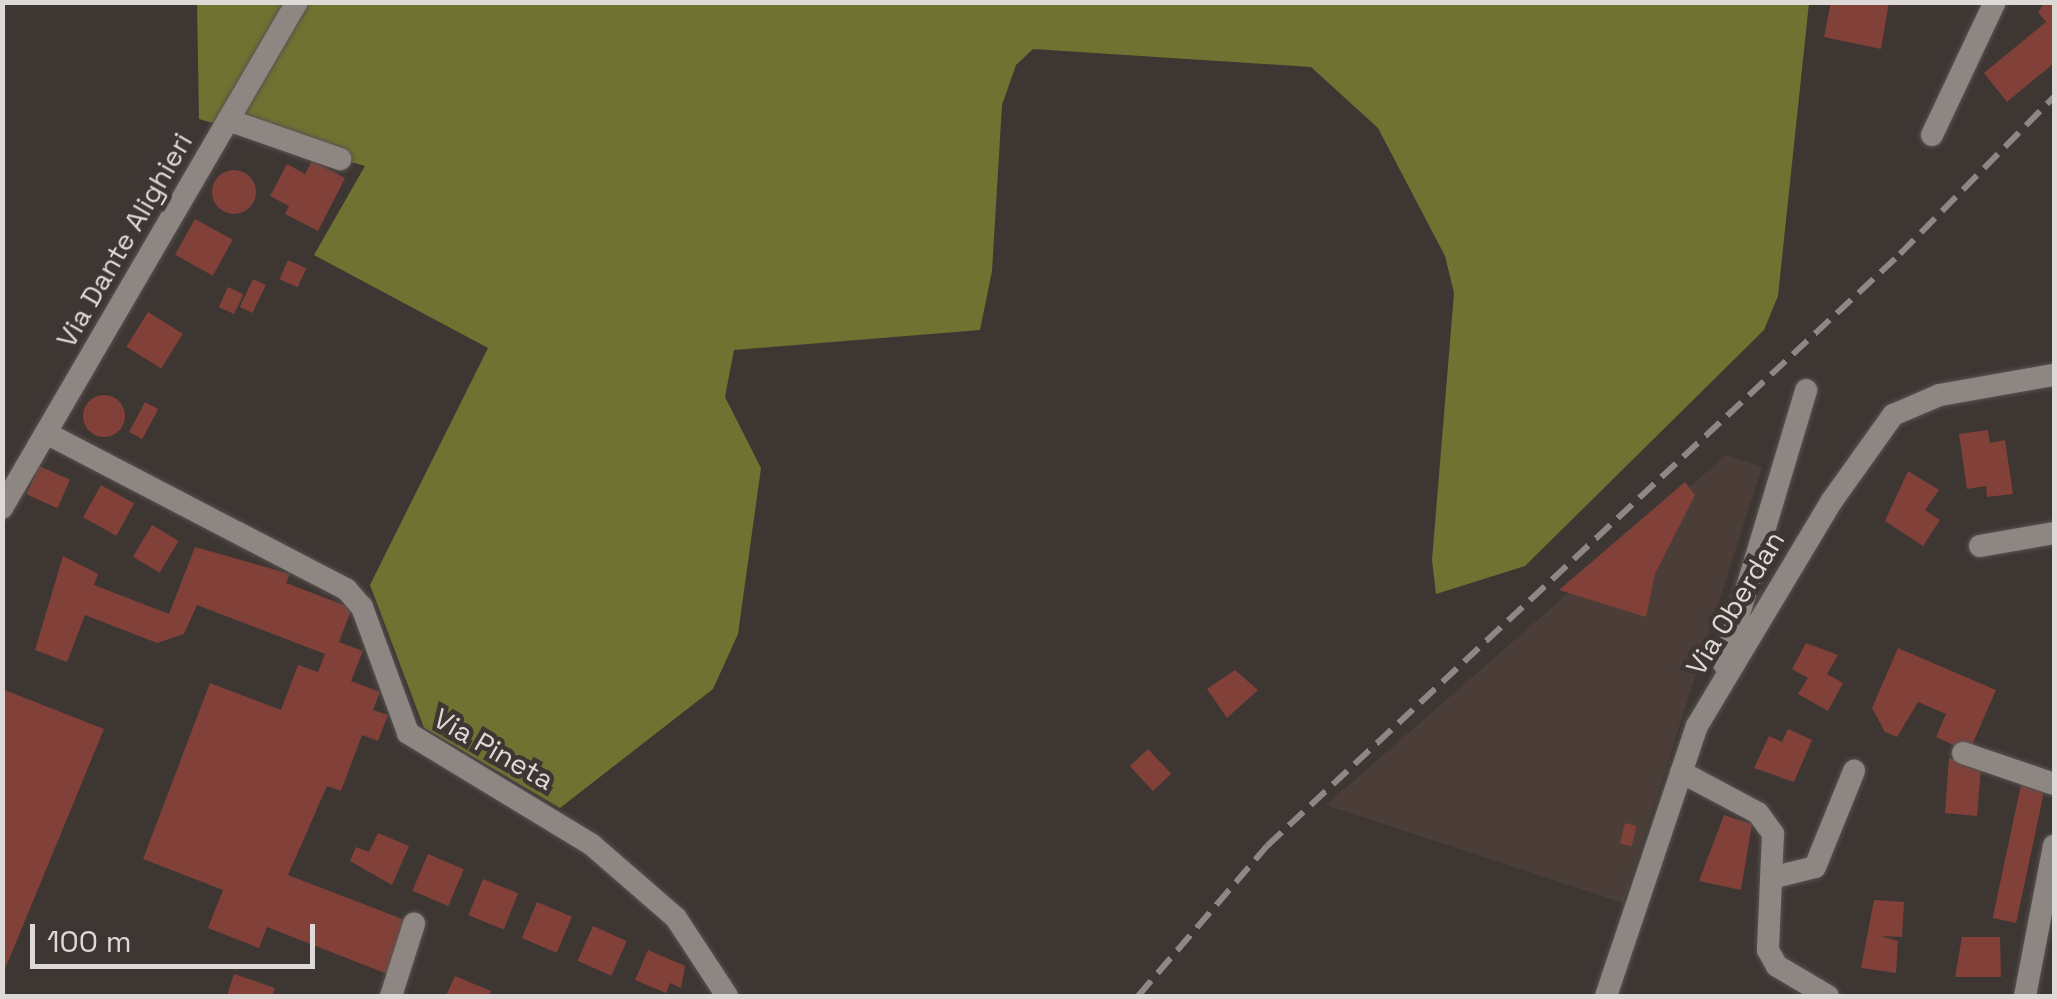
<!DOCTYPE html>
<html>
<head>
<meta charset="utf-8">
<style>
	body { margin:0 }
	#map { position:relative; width:2057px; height:999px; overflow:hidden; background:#3d3633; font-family:"Space Grotesk",sans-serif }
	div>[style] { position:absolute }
	.built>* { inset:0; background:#4b3e38 }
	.forest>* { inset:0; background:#6f7331 }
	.building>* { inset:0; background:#814139; transform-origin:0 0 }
	.round { border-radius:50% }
	.roads { filter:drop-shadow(0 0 2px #585250) drop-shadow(0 0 2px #585250) }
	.minor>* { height:22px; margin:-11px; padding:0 11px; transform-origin:11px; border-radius:11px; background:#8d8682 }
	.rail>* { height:6px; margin-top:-3px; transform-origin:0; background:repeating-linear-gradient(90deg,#8d8785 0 20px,transparent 0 30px) }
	span { translate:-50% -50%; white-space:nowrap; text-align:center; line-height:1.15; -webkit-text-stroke:9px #3d3633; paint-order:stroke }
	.street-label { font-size:28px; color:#ddd9d7 }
	.frame { position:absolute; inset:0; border:5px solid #ddd9d7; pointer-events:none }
	.scale { position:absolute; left:30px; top:924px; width:285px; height:45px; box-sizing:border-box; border:5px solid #ddd9d7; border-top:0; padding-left:12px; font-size:30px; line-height:35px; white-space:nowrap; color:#ddd9d7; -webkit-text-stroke:8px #3d3633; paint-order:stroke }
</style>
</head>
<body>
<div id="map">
	<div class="built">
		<i style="clip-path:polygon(1726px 455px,1762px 467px,1623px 903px,1326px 805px)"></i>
	</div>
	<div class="forest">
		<i style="clip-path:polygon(197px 3px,1809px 3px,1778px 296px,1764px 330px,1525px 566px,1436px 594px,1432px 560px,1454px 293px,1445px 256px,1378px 128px,1311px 67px,1033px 49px,1016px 65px,1002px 105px,992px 271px,980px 330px,734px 350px,725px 397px,761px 468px,738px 634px,713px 689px,560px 808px,424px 728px,370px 585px,488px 348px,314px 255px,365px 166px,199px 119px)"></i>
	</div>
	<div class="building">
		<i style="clip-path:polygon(1831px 2px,1889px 2px,1881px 49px,1824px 37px)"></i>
		<i style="clip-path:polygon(2045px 2px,2054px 2px,2054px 63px,2007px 102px,1984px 73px,2046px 22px,2038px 12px)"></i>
		<i style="clip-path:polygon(312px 161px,345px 178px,318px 231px,285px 214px,289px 206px,270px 196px,287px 164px,305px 174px)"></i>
		<i class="round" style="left:212px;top:170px;width:44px;height:44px"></i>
		<i style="left:195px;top:219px;width:43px;height:41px;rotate:29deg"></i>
		<i style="left:288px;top:260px;width:20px;height:21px;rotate:24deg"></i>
		<i style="left:253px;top:279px;width:14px;height:31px;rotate:25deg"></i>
		<i style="left:228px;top:287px;width:17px;height:22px;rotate:25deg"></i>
		<i style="left:148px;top:312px;width:41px;height:41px;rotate:32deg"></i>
		<i class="round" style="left:83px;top:395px;width:42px;height:42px"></i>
		<i style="left:145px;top:402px;width:15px;height:34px;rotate:28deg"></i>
		<i style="clip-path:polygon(1988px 430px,1990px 443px,2005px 440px,2013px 494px,1987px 497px,1986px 486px,1967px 489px,1959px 434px)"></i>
		<i style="left:39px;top:466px;width:34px;height:31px;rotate:24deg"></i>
		<i style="clip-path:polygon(1908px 471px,1939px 490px,1925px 510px,1940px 520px,1923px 546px,1885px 521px)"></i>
		<i style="clip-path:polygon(1685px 482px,1695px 495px,1655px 574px,1646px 617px,1559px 590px)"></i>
		<i style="left:101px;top:485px;width:38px;height:37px;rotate:29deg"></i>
		<i style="left:152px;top:525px;width:31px;height:37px;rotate:31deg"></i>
		<i style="clip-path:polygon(195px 547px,290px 574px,286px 583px,352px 608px,339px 642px,363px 651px,351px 681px,380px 692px,373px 710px,388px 715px,378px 741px,362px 735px,341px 791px,327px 786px,288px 875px,410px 922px,390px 975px,267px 927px,259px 948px,208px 928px,223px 890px,143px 859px,210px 683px,281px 710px,298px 665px,318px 672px,325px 654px,197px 605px,184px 634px,157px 643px,85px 615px,67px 662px,35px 650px,63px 556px,98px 574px,94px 585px,169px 614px)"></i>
		<i style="clip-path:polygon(1806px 643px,1838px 655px,1827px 674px,1843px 683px,1828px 711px,1798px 694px,1808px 678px,1792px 669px)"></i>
		<i style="clip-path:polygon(1898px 648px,1996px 690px,1969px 752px,1936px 737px,1946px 714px,1918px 702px,1897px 737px,1885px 732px,1872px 708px)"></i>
		<i style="clip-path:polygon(1235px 670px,1258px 690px,1227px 718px,1207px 689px)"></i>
		<i style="clip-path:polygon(2px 689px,104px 729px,3px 974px,2px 974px)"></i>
		<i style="clip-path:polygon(1788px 729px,1812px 740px,1794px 782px,1754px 768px,1769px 736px,1782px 742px)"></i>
		<i style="left:1148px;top:749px;width:34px;height:25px;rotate:47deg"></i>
		<i style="clip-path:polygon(1949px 758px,1981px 769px,1977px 816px,1945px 813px)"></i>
		<i style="left:2022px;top:780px;width:24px;height:141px;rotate:12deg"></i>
		<i style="clip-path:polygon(1724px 815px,1752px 824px,1741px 890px,1699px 881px)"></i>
		<i style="left:1625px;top:823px;width:12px;height:21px;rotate:14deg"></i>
		<i style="clip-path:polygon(378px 833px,409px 846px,392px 885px,350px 861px,356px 847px,369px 852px)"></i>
		<i style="left:428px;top:854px;width:39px;height:40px;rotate:23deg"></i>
		<i style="left:483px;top:879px;width:38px;height:39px;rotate:22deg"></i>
		<i style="clip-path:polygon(1874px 900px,1904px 902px,1902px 937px,1881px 936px,1898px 941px,1896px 973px,1861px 968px)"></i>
		<i style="left:537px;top:902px;width:38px;height:39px;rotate:23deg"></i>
		<i style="left:593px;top:926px;width:37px;height:38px;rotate:24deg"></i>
		<i style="clip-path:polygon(1962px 937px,2000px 937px,2001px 977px,1955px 977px)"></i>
		<i style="clip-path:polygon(648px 950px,685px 966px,681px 988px,670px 983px,666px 993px,635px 980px)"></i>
		<i style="clip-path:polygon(234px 974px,275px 988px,272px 996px,227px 996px)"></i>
		<i style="clip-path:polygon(455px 976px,491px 991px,489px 996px,446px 996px)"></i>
	</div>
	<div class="roads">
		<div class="minor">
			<i style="left:228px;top:120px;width:119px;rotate:19.2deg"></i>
			<i style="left:1932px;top:135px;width:147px;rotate:-64.7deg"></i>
			<i style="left:46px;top:433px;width:339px;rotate:27.5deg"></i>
			<i style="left:347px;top:590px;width:23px;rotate:49deg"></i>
			<i style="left:362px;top:607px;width:134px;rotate:69.9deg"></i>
			<i style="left:408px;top:733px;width:215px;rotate:31.3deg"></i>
			<i style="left:592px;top:845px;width:111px;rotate:41deg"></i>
			<i style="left:676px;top:918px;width:93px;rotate:56.8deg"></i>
			<i style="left:2px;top:508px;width:586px;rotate:-59.76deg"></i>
			<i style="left:1980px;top:546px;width:75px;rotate:-10deg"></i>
			<i style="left:1724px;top:664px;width:286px;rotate:-73.3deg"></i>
			<i style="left:1963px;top:753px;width:96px;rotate:18.8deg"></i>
			<i style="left:1681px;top:772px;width:87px;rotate:28deg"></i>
			<i style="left:1758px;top:813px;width:26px;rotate:54deg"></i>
			<i style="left:1773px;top:834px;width:116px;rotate:92.5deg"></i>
			<i style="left:1768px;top:950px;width:18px;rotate:61deg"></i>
			<i style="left:1777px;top:966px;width:59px;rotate:30.5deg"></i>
			<i style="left:1775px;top:877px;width:41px;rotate:-14deg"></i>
			<i style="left:1815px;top:867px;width:104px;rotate:-67.9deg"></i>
			<i style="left:391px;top:996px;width:76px;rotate:-72.3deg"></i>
			<i style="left:1606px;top:996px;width:285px;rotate:-71.4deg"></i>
			<i style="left:1697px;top:726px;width:261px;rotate:-59.1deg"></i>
			<i style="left:1831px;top:502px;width:107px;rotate:-54.5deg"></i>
			<i style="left:1893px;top:415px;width:51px;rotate:-23.1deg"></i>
			<i style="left:1940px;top:395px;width:116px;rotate:-10deg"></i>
			<i style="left:2025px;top:996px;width:153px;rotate:-79.1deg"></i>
		</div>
	</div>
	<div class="rail">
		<i style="left:1138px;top:996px;width:198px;rotate:-49.3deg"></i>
		<i style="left:1267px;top:846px;width:867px;rotate:-43.08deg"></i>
		<i style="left:1900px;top:254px;width:220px;rotate:-45.6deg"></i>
	</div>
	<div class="street-label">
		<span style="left:124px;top:240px;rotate:-60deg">Via Dante Alighieri</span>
		<span style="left:1735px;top:603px;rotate:-59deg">Via Oberdan</span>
		<span style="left:494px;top:749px;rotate:30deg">Via Pineta</span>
	</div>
	<div class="frame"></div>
	<div class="scale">100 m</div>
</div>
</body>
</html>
